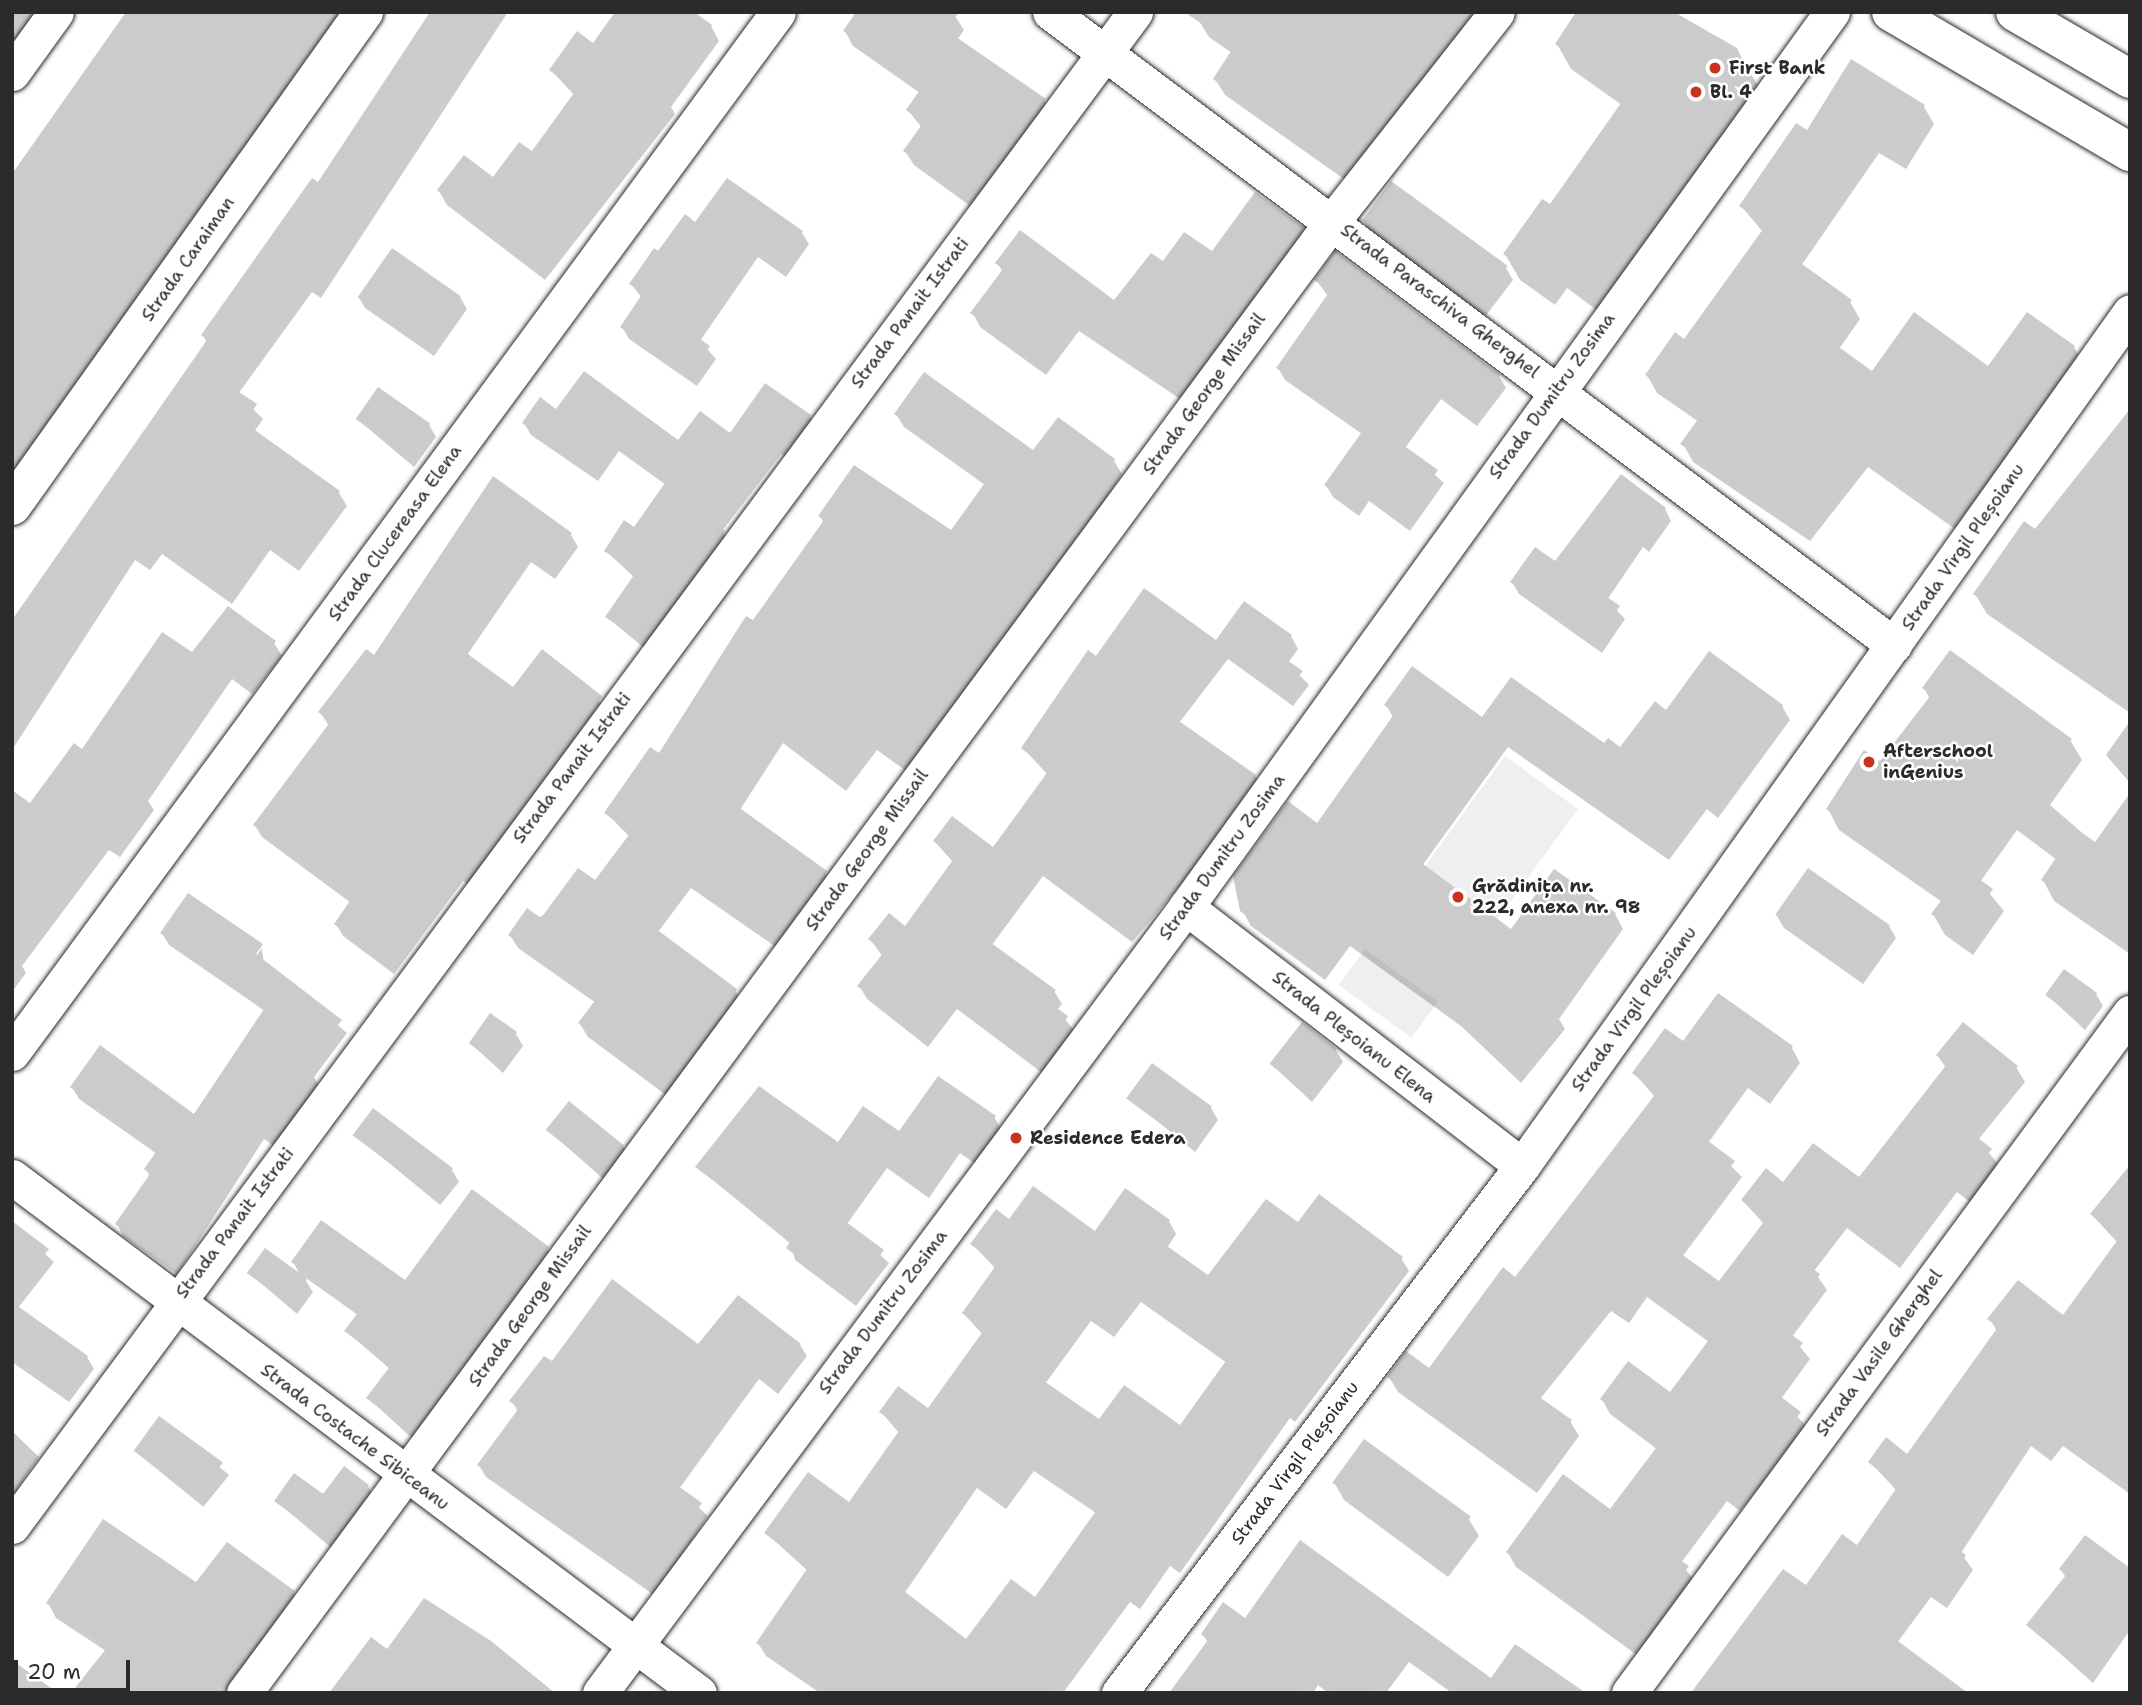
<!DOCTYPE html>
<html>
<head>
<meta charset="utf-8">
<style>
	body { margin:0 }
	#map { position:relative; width:2142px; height:1705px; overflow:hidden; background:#fff; font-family:"Shantell Sans",sans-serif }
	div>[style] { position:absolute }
	.built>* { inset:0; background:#efefef; transform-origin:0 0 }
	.shadow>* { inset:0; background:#0003; transform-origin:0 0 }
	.building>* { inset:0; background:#cbcbcb; transform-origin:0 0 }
	.roads { filter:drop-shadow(0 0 2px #2b2b2b) drop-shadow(0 0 2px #2b2b2b) }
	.minor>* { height:35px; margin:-17.5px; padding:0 17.5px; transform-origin:17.5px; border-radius:17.5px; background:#fff }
	.tertiary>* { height:38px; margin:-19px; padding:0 19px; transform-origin:19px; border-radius:19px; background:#fff }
	.primary>* { height:38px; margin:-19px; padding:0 19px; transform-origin:19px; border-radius:19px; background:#fff }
	.dots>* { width:19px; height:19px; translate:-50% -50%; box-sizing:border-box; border:4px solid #fff; border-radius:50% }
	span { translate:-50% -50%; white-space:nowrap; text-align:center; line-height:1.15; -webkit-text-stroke:5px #fff; paint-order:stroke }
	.poi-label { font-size:18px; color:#2b2b2b; font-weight:700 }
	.left { translate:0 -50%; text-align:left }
	.street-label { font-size:18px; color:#2b2b2b }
	.frame { position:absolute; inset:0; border:14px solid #2b2b2b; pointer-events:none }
	.scale { position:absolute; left:14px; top:1660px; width:116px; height:32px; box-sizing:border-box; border:4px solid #2b2b2b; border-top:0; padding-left:9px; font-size:21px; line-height:24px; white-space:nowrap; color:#2b2b2b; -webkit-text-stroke:5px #fff; paint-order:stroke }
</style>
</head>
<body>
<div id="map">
	<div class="built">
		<i style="left:1505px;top:756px;width:90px;height:283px;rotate:36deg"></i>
	</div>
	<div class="shadow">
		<i style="clip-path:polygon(12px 12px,45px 12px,12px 58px)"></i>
		<i style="clip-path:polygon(128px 12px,346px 12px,312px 63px,306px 59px,21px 480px,12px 474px,12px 178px)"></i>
		<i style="clip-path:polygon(435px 12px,508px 12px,321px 298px,312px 292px,238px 394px,263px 419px,254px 432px,339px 493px,347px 506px,299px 571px,270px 550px,232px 604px,162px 554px,150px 570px,135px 560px,12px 750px,12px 624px,207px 343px,203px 335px,318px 184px)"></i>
		<i style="clip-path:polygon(1204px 12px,1484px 12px,1351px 184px,1225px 95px,1215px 79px,1232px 53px,1209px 37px,1199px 21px)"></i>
		<i style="clip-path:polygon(955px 16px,964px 30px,957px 40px,1044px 100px,1052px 114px,977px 211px,914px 165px,905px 151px,922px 128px,908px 110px,920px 93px,853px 46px,845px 31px)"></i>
		<i style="clip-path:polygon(711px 26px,719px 41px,671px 107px,675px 114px,545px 280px,447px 205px,439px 191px,494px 179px,532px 153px,574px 95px,551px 70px,593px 46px)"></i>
		<i style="clip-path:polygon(1557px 44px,1736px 49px,1760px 89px,1606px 317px,1567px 288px,1555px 305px,1520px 280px,1505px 254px,1550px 206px,1622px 105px,1571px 69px)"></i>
		<i style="clip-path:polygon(1924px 107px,1934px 124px,1906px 169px,1879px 153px,1801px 266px,1850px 302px,1860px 319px,1839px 349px,1872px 373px,1989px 368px,2074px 347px,2084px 365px,1955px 529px,1868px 467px,1810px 541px,1693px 462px,1683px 444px,1699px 422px,1657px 393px,1647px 375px,1684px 341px,1763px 232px,1741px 206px,1808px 132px)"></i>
		<i style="clip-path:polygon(1364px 221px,1506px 268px,1513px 280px,1484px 318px,1371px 233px)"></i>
		<i style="clip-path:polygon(1302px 228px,1310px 242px,1189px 405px,1079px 331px,1046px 375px,980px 327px,973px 313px,1003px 272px,997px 263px,1114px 303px,1163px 264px)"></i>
		<i style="clip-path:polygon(802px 233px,809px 244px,786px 277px,758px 257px,700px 341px,716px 359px,697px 386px,629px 339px,622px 327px,642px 298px,631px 284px,659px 253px)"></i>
		<i style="clip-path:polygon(1316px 280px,1499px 376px,1506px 388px,1477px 426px,1441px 399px,1405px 448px,1444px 483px,1410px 531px,1369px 501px,1359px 516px,1333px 497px,1326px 485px,1362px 434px,1285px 380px,1278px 368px,1328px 296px)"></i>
		<i style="clip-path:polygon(358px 296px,460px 297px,467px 309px,434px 356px,365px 308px)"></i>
		<i style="clip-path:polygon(557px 411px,678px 443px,810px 416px,817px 428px,792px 461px,781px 454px,722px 531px,731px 544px,650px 653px,607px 617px,634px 577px,606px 551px,634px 529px,666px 485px,619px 451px,598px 481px,531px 435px,524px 423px)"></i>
		<i style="clip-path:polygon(896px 414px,1034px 453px,1058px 420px,1114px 461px,1122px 474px,1047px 593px,913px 776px,877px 750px,846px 791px,783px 743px,740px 810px,825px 872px,833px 885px,814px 911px,805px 905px,776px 947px,691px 888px,658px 932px,735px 990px,743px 1003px,670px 1098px,588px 1037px,580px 1024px,596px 1003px,518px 948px,510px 935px,596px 883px,630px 837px,606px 813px,659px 756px,824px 523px,820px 516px,952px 532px,985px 485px,904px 427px)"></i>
		<i style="clip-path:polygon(2130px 415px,2130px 713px,1987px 614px,1975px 594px,2036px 532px)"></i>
		<i style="clip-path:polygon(357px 419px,429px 425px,436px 437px,414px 467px)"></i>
		<i style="clip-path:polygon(494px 478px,571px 535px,578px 547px,555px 579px,531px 562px,467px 655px,514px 689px,543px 652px,608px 709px,469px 885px,463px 881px,394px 974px,343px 936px,336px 924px,351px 903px,262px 837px,255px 825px,329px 726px,320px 712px,374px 657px)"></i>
		<i style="clip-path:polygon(1665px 509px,1671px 521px,1649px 552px,1643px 547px,1607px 600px,1625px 619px,1602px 653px,1519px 594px,1512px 582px)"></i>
		<i style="clip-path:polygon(1291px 636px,1298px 649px,1288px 663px,1309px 685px,1293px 706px,1228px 659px,1179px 723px,1255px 776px,1262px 789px,1132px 942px,1043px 876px,992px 945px,1054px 991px,1062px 1004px,1057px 1010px,1074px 1030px,1045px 1075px,957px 1009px,928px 1047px,867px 999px,860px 987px,883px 957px,870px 939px,906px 928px,953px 862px,935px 842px,993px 849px,1048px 775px,1023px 748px,1096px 658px)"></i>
		<i style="clip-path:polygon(274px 643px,282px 656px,252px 694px,232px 679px,148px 801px,154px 810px,120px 857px,109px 850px,22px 966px,26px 973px,12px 992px,12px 792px,31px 805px,193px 655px)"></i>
		<i style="clip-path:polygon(1924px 688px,2070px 740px,2082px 760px,2050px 805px,2095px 844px,2130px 796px,2130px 954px,2054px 901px,2043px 880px,2057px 860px,2017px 830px,1980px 882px,2004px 911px,1973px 955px,1945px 935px,1933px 914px,1942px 902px,1839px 830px,1828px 809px,1880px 764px,1930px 699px)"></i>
		<i style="clip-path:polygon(1386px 705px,1620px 749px,1666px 713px,1782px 706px,1790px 720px,1718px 818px,1707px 809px,1669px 860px,1508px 747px,1422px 866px,1511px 931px,1615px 914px,1623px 929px,1559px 1019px,1565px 1029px,1521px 1083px,1461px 1026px,1350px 946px,1325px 980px,1251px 926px,1242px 910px,1318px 825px,1394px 719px)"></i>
		<i style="clip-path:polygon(2130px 721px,2130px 783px,2106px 755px)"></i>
		<i style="clip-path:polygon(1777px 916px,1889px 926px,1896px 938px,1863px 984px,1784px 928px)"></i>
		<i style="clip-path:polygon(evenodd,162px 933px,261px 945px,264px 963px,347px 1033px,314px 1077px,321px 1090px,280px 1150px,264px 1139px,177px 1274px,123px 1236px,117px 1224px,150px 1177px,146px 1169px,157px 1154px,79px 1099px,72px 1087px,195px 1116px,265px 1011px,169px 945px,162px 933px,258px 948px,262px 948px,252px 962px,258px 948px)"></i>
		<i style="clip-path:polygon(2046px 994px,2096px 994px,2103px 1006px,2085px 1030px)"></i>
		<i style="clip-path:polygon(516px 1034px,523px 1046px,503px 1073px,471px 1044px)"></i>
		<i style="clip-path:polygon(1684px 1044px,1792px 1048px,1800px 1063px,1770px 1104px,1748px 1088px,1708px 1143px,1742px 1177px,1682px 1257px,1719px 1284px,1764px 1224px,1743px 1201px,1784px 1184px,1859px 1180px,1946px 1068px,1938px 1056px,2016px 1067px,2025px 1082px,1978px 1140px,1999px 1165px,1970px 1202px,1957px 1192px,1900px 1268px,1847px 1228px,1814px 1271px,1827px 1290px,1792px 1337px,1810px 1359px,1781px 1399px,1808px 1428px,1740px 1511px,1727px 1501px,1681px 1563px,1696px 1583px,1641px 1658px,1516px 1567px,1508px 1553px,1610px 1511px,1657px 1449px,1610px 1414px,1602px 1399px,1670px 1395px,1709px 1342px,1647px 1297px,1629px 1323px,1611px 1311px,1540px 1399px,1570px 1421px,1579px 1436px,1537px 1493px,1398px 1392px,1389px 1377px,1430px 1371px,1516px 1279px,1655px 1097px,1634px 1073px)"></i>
		<i style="clip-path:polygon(1336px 1050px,1343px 1062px,1312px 1102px,1271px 1064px)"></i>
		<i style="clip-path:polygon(1129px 1098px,1211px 1108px,1218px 1120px,1195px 1152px)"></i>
		<i style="clip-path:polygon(994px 1117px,1001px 1129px,977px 1165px,960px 1153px,929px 1198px,887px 1168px,847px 1224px,889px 1263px,856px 1306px,795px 1260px,791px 1244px,697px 1167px)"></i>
		<i style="clip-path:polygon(548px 1130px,623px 1146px,630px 1158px,610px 1185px)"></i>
		<i style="clip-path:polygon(355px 1135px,452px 1170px,459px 1182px,440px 1205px)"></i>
		<i style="clip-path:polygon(2130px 1168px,2130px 1494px,2063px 1446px,2051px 1461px,2031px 1446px,1961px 1553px,1973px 1570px,1947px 1608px,1931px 1597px,1897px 1643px,1965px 1693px,1691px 1693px,1783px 1571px,1806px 1588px,1858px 1547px,1897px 1491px,1870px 1462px,1908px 1456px,1997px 1331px,1990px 1319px,2064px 1317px,2118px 1243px,2092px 1215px)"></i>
		<i style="clip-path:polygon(evenodd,1009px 1221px,1095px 1234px,1169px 1221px,1176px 1234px,1167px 1248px,1209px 1277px,1298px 1225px,1401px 1258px,1409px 1271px,1295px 1422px,1290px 1418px,1180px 1573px,1170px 1566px,1140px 1609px,1130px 1602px,1063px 1693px,820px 1693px,766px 1656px,758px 1643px,808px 1571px,766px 1533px,849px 1504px,899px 1433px,882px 1413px,929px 1410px,983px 1335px,964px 1314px,996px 1269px,972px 1244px,1009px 1221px,1141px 1302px,1227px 1363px,1181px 1428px,1100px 1422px,1045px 1384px,1091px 1321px,1114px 1337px,1141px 1302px,1009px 1221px,1034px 1471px,1096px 1513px,1036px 1599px,966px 1642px,904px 1594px,977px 1488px,1006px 1509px,1034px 1471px)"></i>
		<i style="clip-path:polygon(12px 1223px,54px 1262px,18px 1308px,87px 1357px,94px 1369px,69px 1402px,12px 1362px)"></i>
		<i style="clip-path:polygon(547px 1248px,554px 1260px,414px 1440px,368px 1398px,390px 1369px,346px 1331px,358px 1315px,303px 1276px,313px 1292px,297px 1314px,249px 1273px,302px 1278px,293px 1262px,405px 1282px)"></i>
		<i style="clip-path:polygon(800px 1345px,807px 1356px,778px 1394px,759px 1379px,679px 1489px,708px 1516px,654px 1595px,486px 1477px,479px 1465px,518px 1412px,512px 1401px,552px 1364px,699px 1347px)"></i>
		<i style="left:160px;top:1419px;width:89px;height:41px;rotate:39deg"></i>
		<i style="clip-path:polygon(12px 1431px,39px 1457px,17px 1488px,23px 1498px,12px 1514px)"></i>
		<i style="clip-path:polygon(1334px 1482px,1468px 1518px,1479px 1536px,1448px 1577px,1344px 1500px)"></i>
		<i style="clip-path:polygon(368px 1486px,374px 1498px,335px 1551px,276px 1501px)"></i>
		<i style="clip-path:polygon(1301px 1543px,1491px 1681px,1583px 1693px,1452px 1693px,1409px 1662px,1386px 1693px,1328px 1693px,1318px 1685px,1313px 1693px,1172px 1693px,1208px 1643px,1203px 1634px,1245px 1620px)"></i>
		<i style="clip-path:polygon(2061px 1569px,2130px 1570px,2130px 1630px,2093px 1683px,2028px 1625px,2066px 1578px)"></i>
		<i style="clip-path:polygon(293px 1592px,302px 1607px,230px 1693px,73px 1693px,106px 1651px,56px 1618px,48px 1603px)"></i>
		<i style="clip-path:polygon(12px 1660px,58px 1693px,12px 1693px)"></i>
	</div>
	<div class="building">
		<i style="clip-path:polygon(126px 12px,329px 12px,303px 50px,298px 46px,211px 189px,12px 468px,12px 174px)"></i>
		<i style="clip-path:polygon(430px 12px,493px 12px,313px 286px,304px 280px,228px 385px,257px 404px,245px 423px,340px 491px,292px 559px,262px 538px,224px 592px,154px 542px,142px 558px,127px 548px,12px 723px,12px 620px,207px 340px,201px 335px,312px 178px,318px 182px)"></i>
		<i style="clip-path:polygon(615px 12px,694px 12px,712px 25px,662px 94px,668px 98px,536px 266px,437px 190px,464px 155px,493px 177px,519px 142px,532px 151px,576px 90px,549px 70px,577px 31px,593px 43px)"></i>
		<i style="clip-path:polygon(856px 12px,959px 12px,946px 30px,1046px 99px,969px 197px,903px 151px,923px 123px,906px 110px,922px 87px,843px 31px)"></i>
		<i style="clip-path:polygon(1184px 12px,1471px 12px,1435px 58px,1424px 51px,1341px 168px,1213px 79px,1235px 45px)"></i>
		<i style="clip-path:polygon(1576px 12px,1674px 12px,1737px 48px,1750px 77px,1750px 91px,1639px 245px,1631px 239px,1591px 293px,1552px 264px,1540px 281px,1503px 254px,1542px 199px,1550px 204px,1626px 96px,1555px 44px)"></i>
		<i style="clip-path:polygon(1851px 59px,1925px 105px,1896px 153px,1869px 136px,1788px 254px,1852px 300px,1825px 337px,1872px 371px,1914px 312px,1988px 366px,2027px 312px,2075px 346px,2016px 437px,2005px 429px,1944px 512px,1857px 450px,1799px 525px,1680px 444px,1702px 414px,1645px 375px,1675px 332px,1684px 339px,1766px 225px,1739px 206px,1796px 123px,1807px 130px)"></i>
		<i style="clip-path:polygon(727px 178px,803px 231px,779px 266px,751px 246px,691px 333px,710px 346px,690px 375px,620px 327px,643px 293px,629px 284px,654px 248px,658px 251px,685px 214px,695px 222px)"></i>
		<i style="left:1391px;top:181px;width:144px;height:49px;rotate:36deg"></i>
		<i style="clip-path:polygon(1255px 192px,1303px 227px,1181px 392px,1084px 322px,1081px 327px,1070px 319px,1038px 362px,970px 313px,1003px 269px,995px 263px,1020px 230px,1114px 300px,1151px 253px,1163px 261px,1184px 232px,1212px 251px)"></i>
		<i style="left:392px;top:248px;width:84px;height:60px;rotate:35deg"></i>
		<i style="clip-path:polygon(1335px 251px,1500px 375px,1470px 415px,1433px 388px,1396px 440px,1438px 470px,1402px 520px,1362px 491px,1352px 505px,1324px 485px,1364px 429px,1276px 368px,1330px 291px,1314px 280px)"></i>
		<i style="clip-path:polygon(584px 371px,678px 440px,700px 411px,730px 433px,765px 383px,811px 415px,785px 450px,774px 443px,713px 522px,725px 531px,643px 642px,605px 617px,636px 572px,604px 551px,624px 520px,634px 527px,667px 480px,612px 440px,590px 470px,522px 423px,540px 397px,556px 409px)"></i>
		<i style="clip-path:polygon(924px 372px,1033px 450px,1058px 417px,1115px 459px,1040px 579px,906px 765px,869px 738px,838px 779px,775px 731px,730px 801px,827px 871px,806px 900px,797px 893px,768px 935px,683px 876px,648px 923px,737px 989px,662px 1086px,578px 1023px,597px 998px,508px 935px,527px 908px,541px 918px,578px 868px,595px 880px,631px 832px,604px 813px,650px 747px,659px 753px,746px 616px,753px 620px,824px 520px,818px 516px,854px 465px,951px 530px,987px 480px,894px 414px)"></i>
		<i style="left:378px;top:387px;width:64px;height:39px;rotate:35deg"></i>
		<i style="clip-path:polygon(2130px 409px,2130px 702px,1973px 594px,2024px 521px,2035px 529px)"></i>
		<i style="clip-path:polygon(1621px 474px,1666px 508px,1642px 541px,1636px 537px,1598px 591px,1620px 606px,1594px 642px,1510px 582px,1535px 547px,1555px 561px)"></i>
		<i style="clip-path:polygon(493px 476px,572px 533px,547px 568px,524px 551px,458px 647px,513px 687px,542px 649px,602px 696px,519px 809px,513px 805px,462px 874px,456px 870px,387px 963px,334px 924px,352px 898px,253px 825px,331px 721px,318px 712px,366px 649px,374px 655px)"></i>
		<i style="clip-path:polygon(1144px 588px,1216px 640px,1244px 601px,1292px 635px,1278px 654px,1303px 671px,1285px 694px,1220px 648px,1169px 714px,1256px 775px,1124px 930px,1035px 864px,983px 937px,1056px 990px,1047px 1001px,1068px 1016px,1037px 1064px,949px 998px,921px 1035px,857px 986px,884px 952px,868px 939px,889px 913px,905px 926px,955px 857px,933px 841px,952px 816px,993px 847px,1049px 770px,1021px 748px,1088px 650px,1096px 656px)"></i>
		<i style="clip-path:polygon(228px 606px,276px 641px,244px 682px,224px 667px,139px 790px,147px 796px,112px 845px,101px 838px,12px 957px,12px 790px,30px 803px,74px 743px,82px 749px,162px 632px,192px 652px)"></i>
		<i style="clip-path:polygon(1950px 650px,2072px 739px,2036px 787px,2046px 795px,2040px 803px,2095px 842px,2130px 793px,2130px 943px,2041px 880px,2060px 852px,2005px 811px,1964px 868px,1993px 889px,1961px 935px,1931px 914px,1946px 894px,1826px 809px,1864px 750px,1880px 761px,1931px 695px,1922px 688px)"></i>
		<i style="clip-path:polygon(1709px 651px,1783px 705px,1709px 804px,1698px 796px,1660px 847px,1499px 734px,1411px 855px,1511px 929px,1554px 869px,1616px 913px,1549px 1007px,1558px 1013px,1512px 1069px,1451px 1011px,1342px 933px,1316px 967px,1240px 911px,1233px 876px,1288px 801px,1317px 823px,1395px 713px,1384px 705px,1412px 666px,1482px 717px,1511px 677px,1604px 743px,1608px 738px,1620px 747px,1655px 701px,1666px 710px)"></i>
		<i style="left:1808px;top:868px;width:100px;height:57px;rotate:35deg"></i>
		<i style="clip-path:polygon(188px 893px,263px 944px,256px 954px,342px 1020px,304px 1069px,315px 1076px,273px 1139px,257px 1128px,170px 1263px,115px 1224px,150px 1174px,144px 1169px,158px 1149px,70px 1087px,100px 1045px,194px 1114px,266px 1006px,160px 933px)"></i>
		<i style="left:2064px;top:969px;width:41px;height:32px;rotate:36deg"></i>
		<i style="clip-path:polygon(1718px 993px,1793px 1046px,1761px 1091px,1739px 1075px,1696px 1132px,1735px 1161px,1670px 1246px,1719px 1281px,1766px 1219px,1741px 1200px,1766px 1168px,1783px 1182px,1813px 1143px,1859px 1177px,1947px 1064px,1936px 1055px,1963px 1022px,2018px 1066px,1967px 1129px,1992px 1149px,1961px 1188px,1948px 1178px,1891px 1254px,1838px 1214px,1802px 1261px,1820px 1274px,1781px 1327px,1803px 1343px,1769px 1388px,1801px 1412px,1731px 1497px,1718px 1488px,1670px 1553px,1689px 1566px,1632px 1644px,1506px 1552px,1563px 1474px,1610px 1509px,1659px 1444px,1600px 1399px,1628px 1361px,1670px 1392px,1711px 1337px,1638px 1283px,1620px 1309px,1602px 1297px,1528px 1389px,1572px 1420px,1528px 1479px,1387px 1377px,1406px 1351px,1429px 1368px,1503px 1267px,1515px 1277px,1657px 1092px,1632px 1073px,1665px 1028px,1683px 1041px)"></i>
		<i style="left:490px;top:1013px;width:33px;height:37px;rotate:35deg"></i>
		<i style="left:1302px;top:1022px;width:44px;height:53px;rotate:38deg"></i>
		<i style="left:1152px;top:1063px;width:74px;height:44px;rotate:36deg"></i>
		<i style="clip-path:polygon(938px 1076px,996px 1116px,970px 1154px,953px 1142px,922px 1187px,879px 1158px,838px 1216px,884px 1250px,849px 1296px,786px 1248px,792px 1239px,695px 1167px,759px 1086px,838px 1142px,863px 1106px,899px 1131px)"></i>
		<i style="left:569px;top:1101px;width:70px;height:37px;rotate:39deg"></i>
		<i style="left:373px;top:1108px;width:100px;height:34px;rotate:37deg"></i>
		<i style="clip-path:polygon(2130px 1165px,2130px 1487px,2054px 1433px,2042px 1448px,2022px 1433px,1949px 1544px,1966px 1555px,1938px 1595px,1922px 1584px,1887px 1633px,1968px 1693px,1691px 1693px,1783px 1569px,1806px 1585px,1842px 1534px,1857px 1545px,1898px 1486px,1868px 1462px,1886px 1437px,1907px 1454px,1998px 1327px,1987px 1319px,2018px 1280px,2063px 1315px,2119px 1238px,2090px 1214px)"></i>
		<i style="clip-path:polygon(evenodd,1033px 1186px,1095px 1231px,1125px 1188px,1170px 1220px,1157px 1239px,1208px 1275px,1266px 1199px,1298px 1222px,1319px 1194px,1403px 1257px,1288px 1410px,1282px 1406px,1172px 1561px,1162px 1554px,1132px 1597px,1122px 1590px,1048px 1693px,829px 1693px,756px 1643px,809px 1566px,764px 1533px,808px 1472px,849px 1502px,901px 1428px,879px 1412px,898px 1386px,928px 1408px,984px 1330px,962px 1313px,997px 1264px,970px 1244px,996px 1209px,1009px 1219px,1033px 1186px,1133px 1290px,1228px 1358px,1180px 1425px,1124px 1385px,1099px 1419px,1035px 1375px,1083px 1309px,1106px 1326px,1133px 1290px,1033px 1186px,1026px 1459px,1098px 1508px,1035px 1597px,1011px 1579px,966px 1639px,895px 1584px,969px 1477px,998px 1497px,1026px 1459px)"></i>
		<i style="clip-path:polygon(472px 1189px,549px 1247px,407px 1429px,366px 1398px,391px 1365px,344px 1331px,360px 1310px,291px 1262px,321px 1220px,405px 1280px)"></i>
		<i style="clip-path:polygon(12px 1221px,49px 1249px,12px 1295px)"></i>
		<i style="left:265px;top:1248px;width:52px;height:31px;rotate:36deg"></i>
		<i style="clip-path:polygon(612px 1279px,698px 1344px,738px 1295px,801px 1344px,771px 1383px,752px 1368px,671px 1481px,702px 1503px,647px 1584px,477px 1465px,519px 1408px,509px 1401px,544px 1356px,552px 1361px)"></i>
		<i style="clip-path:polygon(12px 1302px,88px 1356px,62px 1391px,12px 1356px)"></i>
		<i style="left:159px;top:1416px;width:79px;height:43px;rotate:36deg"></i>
		<i style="left:1364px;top:1439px;width:132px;height:54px;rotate:36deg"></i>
		<i style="clip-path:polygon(344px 1466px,369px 1485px,328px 1540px,274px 1501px,294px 1473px,323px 1494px)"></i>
		<i style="clip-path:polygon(103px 1519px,196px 1582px,227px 1542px,295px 1591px,212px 1693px,71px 1693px,109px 1645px,46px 1603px)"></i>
		<i style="clip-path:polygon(2085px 1535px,2130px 1568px,2130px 1607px,2085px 1673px,2026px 1625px,2066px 1575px,2059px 1569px)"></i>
		<i style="clip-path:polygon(1300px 1540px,1491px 1678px,1515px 1644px,1586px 1693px,1460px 1693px,1401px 1650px,1370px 1693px,1336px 1693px,1310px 1674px,1297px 1693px,1169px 1693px,1208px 1640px,1201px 1634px,1223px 1602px,1245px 1618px)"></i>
		<i style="clip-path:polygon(424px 1598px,491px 1641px,555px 1693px,329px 1693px,371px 1637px,387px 1649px)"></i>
	</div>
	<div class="roads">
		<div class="minor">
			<i style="left:1050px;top:12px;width:1055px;rotate:36.87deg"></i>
			<i style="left:12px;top:73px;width:75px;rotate:-54.2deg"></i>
			<i style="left:1186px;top:907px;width:424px;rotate:37.6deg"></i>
			<i style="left:12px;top:1053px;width:1292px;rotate:-53.65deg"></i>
			<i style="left:12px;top:1177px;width:859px;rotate:36.91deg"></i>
			<i style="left:12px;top:1526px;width:1885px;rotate:-53.43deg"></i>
			<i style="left:244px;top:1693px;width:1833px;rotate:-53.52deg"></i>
			<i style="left:1334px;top:219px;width:263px;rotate:-51.8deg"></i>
			<i style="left:600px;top:1693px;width:980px;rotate:-53.29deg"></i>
			<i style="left:1186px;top:907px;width:1104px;rotate:-54.18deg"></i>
			<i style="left:1119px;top:1693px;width:663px;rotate:-52.59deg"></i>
			<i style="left:1522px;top:1166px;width:1048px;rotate:-54.55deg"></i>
			<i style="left:1629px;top:1693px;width:845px;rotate:-53.62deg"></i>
		</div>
		<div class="tertiary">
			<i style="left:12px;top:506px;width:607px;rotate:-54.53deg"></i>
		</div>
		<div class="primary">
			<i style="left:1891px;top:12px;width:277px;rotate:30.4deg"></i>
			<i style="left:2015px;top:12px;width:133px;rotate:30.2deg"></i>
		</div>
	</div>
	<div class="dots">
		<i style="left:1715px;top:68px;background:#c8321e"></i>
		<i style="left:1696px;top:92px;background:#c8321e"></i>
		<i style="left:1869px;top:762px;background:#c8321e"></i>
		<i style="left:1458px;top:897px;background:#c8321e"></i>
		<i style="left:1016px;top:1138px;background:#c8321e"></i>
	</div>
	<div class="poi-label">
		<span class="left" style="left:1729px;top:68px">First Bank</span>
		<span class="left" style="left:1710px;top:92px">Bl. 4</span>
		<span class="left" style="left:1883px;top:762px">Afterschool<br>inGenius</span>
		<span class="left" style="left:1472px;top:897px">Grădinița nr.<br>222, anexa nr. 98</span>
		<span class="left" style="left:1030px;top:1138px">Residence Edera</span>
	</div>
	<div class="street-label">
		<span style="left:188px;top:259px;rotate:-55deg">Strada Caraiman</span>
		<span style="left:1440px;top:301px;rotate:37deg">Strada Paraschiva Gherghel</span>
		<span style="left:910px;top:313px;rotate:-53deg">Strada Panait Istrati</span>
		<span style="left:1204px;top:394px;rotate:-54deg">Strada George Missail</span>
		<span style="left:1552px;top:396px;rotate:-54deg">Strada Dumitru Zosima</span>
		<span style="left:395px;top:533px;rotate:-54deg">Strada Clucereasa Elena</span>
		<span style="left:1963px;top:547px;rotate:-55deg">Strada Virgil Pleșoianu</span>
		<span style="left:572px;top:768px;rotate:-53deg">Strada Panait Istrati</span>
		<span style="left:867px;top:850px;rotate:-54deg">Strada George Missail</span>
		<span style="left:1222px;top:857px;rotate:-54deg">Strada Dumitru Zosima</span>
		<span style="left:1634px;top:1009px;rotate:-54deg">Strada Virgil Pleșoianu</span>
		<span style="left:1354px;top:1037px;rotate:38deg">Strada Pleșoianu Elena</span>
		<span style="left:235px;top:1223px;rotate:-53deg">Strada Panait Istrati</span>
		<span style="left:530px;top:1306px;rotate:-54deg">Strada George Missail</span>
		<span style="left:883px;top:1312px;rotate:-53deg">Strada Dumitru Zosima</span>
		<span style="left:1879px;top:1353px;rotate:-54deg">Strada Vasile Gherghel</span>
		<span style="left:355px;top:1437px;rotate:37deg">Strada Costache Sibiceanu</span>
		<span style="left:1295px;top:1463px;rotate:-53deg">Strada Virgil Pleșoianu</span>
	</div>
	<div class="frame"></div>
	<div class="scale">20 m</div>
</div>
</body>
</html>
